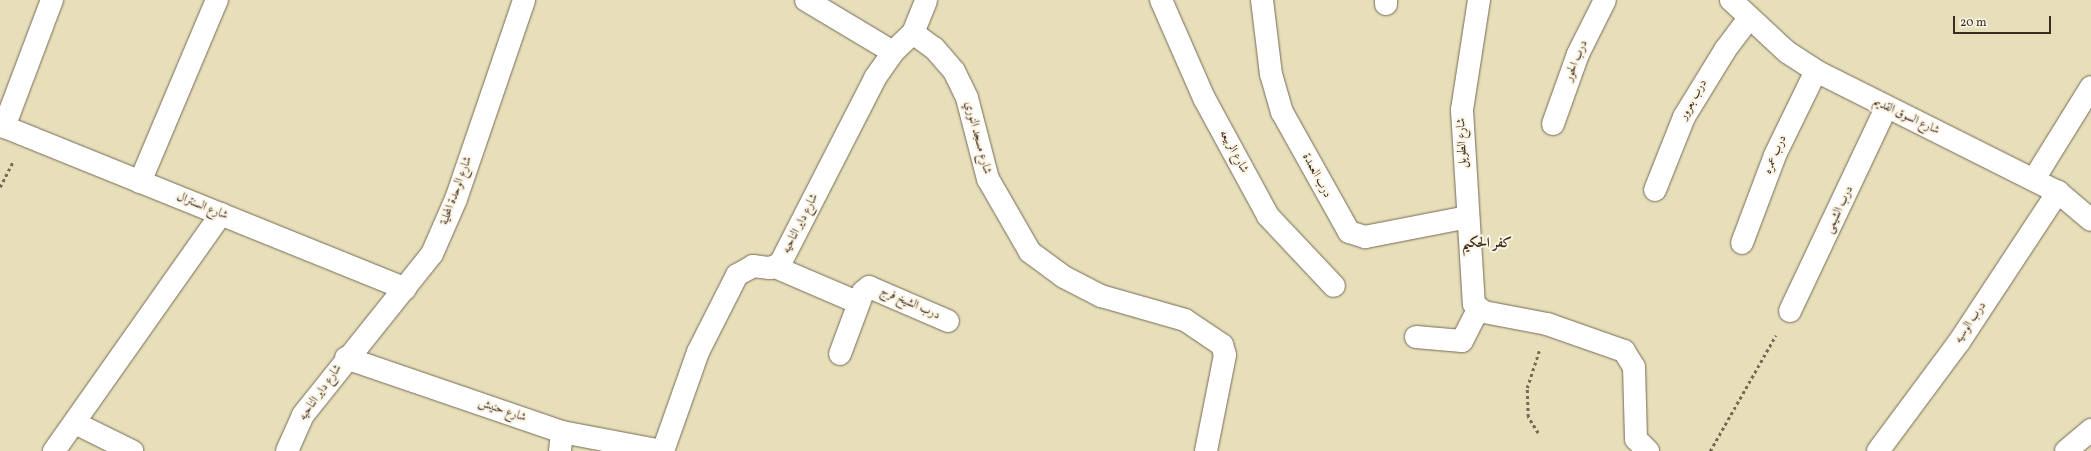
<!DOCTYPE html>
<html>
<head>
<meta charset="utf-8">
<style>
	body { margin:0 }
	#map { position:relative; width:2091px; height:451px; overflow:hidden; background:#e6dfba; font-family:Vollkorn,Amiri,serif }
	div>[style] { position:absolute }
	.path>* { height:2.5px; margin-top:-1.25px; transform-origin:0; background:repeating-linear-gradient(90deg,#776955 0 3px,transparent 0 6px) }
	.roads { filter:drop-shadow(0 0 1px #776955) drop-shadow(0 0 1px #776955) }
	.street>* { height:22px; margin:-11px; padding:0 11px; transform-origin:11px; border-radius:11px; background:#fff }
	span { translate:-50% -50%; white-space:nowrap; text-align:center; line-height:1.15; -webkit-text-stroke:4px #fcf5e5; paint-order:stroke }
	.street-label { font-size:12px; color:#3b2a1e }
	.quarter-label { font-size:14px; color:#3b2a1e; font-weight:700 }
	.scale { position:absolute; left:1953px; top:16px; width:98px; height:18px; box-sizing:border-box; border:2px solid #3b2a1e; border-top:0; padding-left:5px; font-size:12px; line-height:14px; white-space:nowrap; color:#3b2a1e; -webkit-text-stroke:3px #fcf5e5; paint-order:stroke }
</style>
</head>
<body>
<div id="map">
	<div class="path">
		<i style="left:0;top:187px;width:30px;rotate:-63deg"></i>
		<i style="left:1538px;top:433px;width:19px;rotate:-122deg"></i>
		<i style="left:1528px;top:417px;width:29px;rotate:-92deg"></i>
		<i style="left:1527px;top:388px;width:39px;rotate:-72deg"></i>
		<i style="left:1710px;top:451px;width:133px;rotate:-60.4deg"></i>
	</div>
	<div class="roads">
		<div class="street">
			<i style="left:806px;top:0;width:101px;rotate:30.9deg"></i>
			<i style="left:1161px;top:0;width:107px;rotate:66.3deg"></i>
			<i style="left:1204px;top:98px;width:134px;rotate:61.5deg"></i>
			<i style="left:1268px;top:216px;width:96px;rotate:46.7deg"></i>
			<i style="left:1262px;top:0;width:75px;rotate:83.1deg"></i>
			<i style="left:1271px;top:74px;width:40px;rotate:74deg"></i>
			<i style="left:1282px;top:112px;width:137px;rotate:60.8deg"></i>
			<i style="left:1349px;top:232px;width:17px;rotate:17deg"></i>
			<i style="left:1365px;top:237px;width:105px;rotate:-11deg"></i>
			<i style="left:1479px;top:0;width:111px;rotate:98.8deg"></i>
			<i style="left:1462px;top:110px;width:194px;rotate:86.5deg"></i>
			<i style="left:1474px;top:304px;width:13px;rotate:39deg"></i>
			<i style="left:1484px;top:312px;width:64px;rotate:10.8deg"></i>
			<i style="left:1547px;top:324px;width:82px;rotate:19.3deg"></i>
			<i style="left:1624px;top:351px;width:19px;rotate:58deg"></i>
			<i style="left:1634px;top:367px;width:72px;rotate:88.4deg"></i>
			<i style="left:1636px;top:439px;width:17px;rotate:45deg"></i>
			<i style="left:1731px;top:0;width:76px;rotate:42.9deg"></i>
			<i style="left:1787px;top:52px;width:35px;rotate:33deg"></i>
			<i style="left:1816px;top:71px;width:271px;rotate:26.6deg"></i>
			<i style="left:2058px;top:192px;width:43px;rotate:40.3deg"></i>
			<i style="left:1386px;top:4px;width:4px;rotate:-90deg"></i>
			<i style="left:913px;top:33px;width:26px;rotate:36deg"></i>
			<i style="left:934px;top:48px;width:30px;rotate:49deg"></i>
			<i style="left:954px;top:71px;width:30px;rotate:64deg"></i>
			<i style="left:967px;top:98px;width:84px;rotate:75.5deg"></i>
			<i style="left:988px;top:179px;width:84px;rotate:60.1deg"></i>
			<i style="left:1030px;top:252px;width:42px;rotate:36.3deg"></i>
			<i style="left:1064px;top:277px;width:42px;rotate:27.2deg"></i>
			<i style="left:1101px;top:296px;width:87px;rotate:15.9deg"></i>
			<i style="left:1185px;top:320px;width:45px;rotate:34deg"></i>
			<i style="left:1222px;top:345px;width:10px;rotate:73deg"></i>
			<i style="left:1225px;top:355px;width:98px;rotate:101.2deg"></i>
			<i style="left:1553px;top:124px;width:74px;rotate:-70.3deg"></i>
			<i style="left:1578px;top:54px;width:60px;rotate:-63.4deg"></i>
			<i style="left:0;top:125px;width:437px;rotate:22deg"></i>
			<i style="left:4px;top:127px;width:136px;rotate:-69.3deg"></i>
			<i style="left:2034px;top:179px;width:108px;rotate:-58.2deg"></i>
			<i style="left:140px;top:182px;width:198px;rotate:-67.1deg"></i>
			<i style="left:1655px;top:190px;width:79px;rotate:-68.3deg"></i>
			<i style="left:1684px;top:117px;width:79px;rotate:-58.5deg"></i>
			<i style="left:1725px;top:50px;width:40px;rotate:-53deg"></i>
			<i style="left:1742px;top:243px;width:94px;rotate:-69.4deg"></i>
			<i style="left:1775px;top:155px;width:93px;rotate:-64deg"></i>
			<i style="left:775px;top:267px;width:91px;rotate:23.2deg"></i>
			<i style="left:1790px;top:311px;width:225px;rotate:-64.7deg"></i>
			<i style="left:1416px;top:337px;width:46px;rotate:5deg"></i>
			<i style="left:1462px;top:341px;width:36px;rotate:-63deg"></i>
			<i style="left:840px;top:354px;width:66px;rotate:-69.6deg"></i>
			<i style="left:863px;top:292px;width:8px;rotate:-40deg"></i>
			<i style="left:869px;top:287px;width:86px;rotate:23.3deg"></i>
			<i style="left:346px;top:358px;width:228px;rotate:18.9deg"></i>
			<i style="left:562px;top:432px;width:102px;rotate:10.8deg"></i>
			<i style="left:75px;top:423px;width:64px;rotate:26.2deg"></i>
			<i style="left:54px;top:451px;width:290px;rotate:-54.8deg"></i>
			<i style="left:287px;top:451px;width:39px;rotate:-66deg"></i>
			<i style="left:303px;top:415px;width:206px;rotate:-51.3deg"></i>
			<i style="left:432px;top:254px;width:60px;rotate:-66.4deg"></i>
			<i style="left:456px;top:199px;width:210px;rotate:-71.1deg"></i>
			<i style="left:560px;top:451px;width:19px;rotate:-84deg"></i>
			<i style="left:663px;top:451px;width:105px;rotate:-70.5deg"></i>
			<i style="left:698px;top:352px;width:86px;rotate:-63.1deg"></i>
			<i style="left:737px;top:275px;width:18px;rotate:-29deg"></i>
			<i style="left:753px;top:266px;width:17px;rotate:7deg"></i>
			<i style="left:770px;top:268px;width:11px;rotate:-22deg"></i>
			<i style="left:780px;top:264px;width:209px;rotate:-62.9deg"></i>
			<i style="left:875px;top:78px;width:32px;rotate:-55deg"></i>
			<i style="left:893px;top:52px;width:28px;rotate:-44deg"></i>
			<i style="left:913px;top:33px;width:35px;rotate:-68deg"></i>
			<i style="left:1878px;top:451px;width:136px;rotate:-53.4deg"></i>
			<i style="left:1959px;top:342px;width:180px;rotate:-56.6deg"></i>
			<i style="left:2066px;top:451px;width:33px;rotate:-40deg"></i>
		</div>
	</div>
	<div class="street-label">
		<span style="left:1577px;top:61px;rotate:-68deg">درب الحور</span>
		<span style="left:1694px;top:100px;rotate:-61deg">درب بعرور</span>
		<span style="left:1906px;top:117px;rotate:25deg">شارع السوق القديم</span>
		<span style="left:977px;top:138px;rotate:75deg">شارع مسجد النوري</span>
		<span style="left:1463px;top:143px;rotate:-92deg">شارع الطويل</span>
		<span style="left:1233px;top:152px;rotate:61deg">شارع الربيعه</span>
		<span style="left:1776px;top:155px;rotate:-67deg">درب عمره</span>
		<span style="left:1316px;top:176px;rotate:62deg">درب العمدة</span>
		<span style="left:457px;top:191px;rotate:-70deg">شارع الوحدة المحلية</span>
		<span style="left:202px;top:207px;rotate:22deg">شارع السنترال</span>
		<span style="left:1840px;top:210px;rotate:-65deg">درب الشيمى</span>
		<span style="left:801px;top:224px;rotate:-63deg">شارع داير الناحيه</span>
		<span style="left:910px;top:304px;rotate:24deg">درب الشيخ فرج</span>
		<span style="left:1971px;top:323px;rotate:-56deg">درب الوسيه</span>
		<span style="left:321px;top:393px;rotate:-55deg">شارع داير الناحيه</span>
		<span style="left:502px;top:411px;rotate:19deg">شارع حنيش</span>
	</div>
	<div class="quarter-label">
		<span style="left:1487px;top:244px">كفر الحكيم</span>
	</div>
	<div class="scale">20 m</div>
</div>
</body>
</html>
